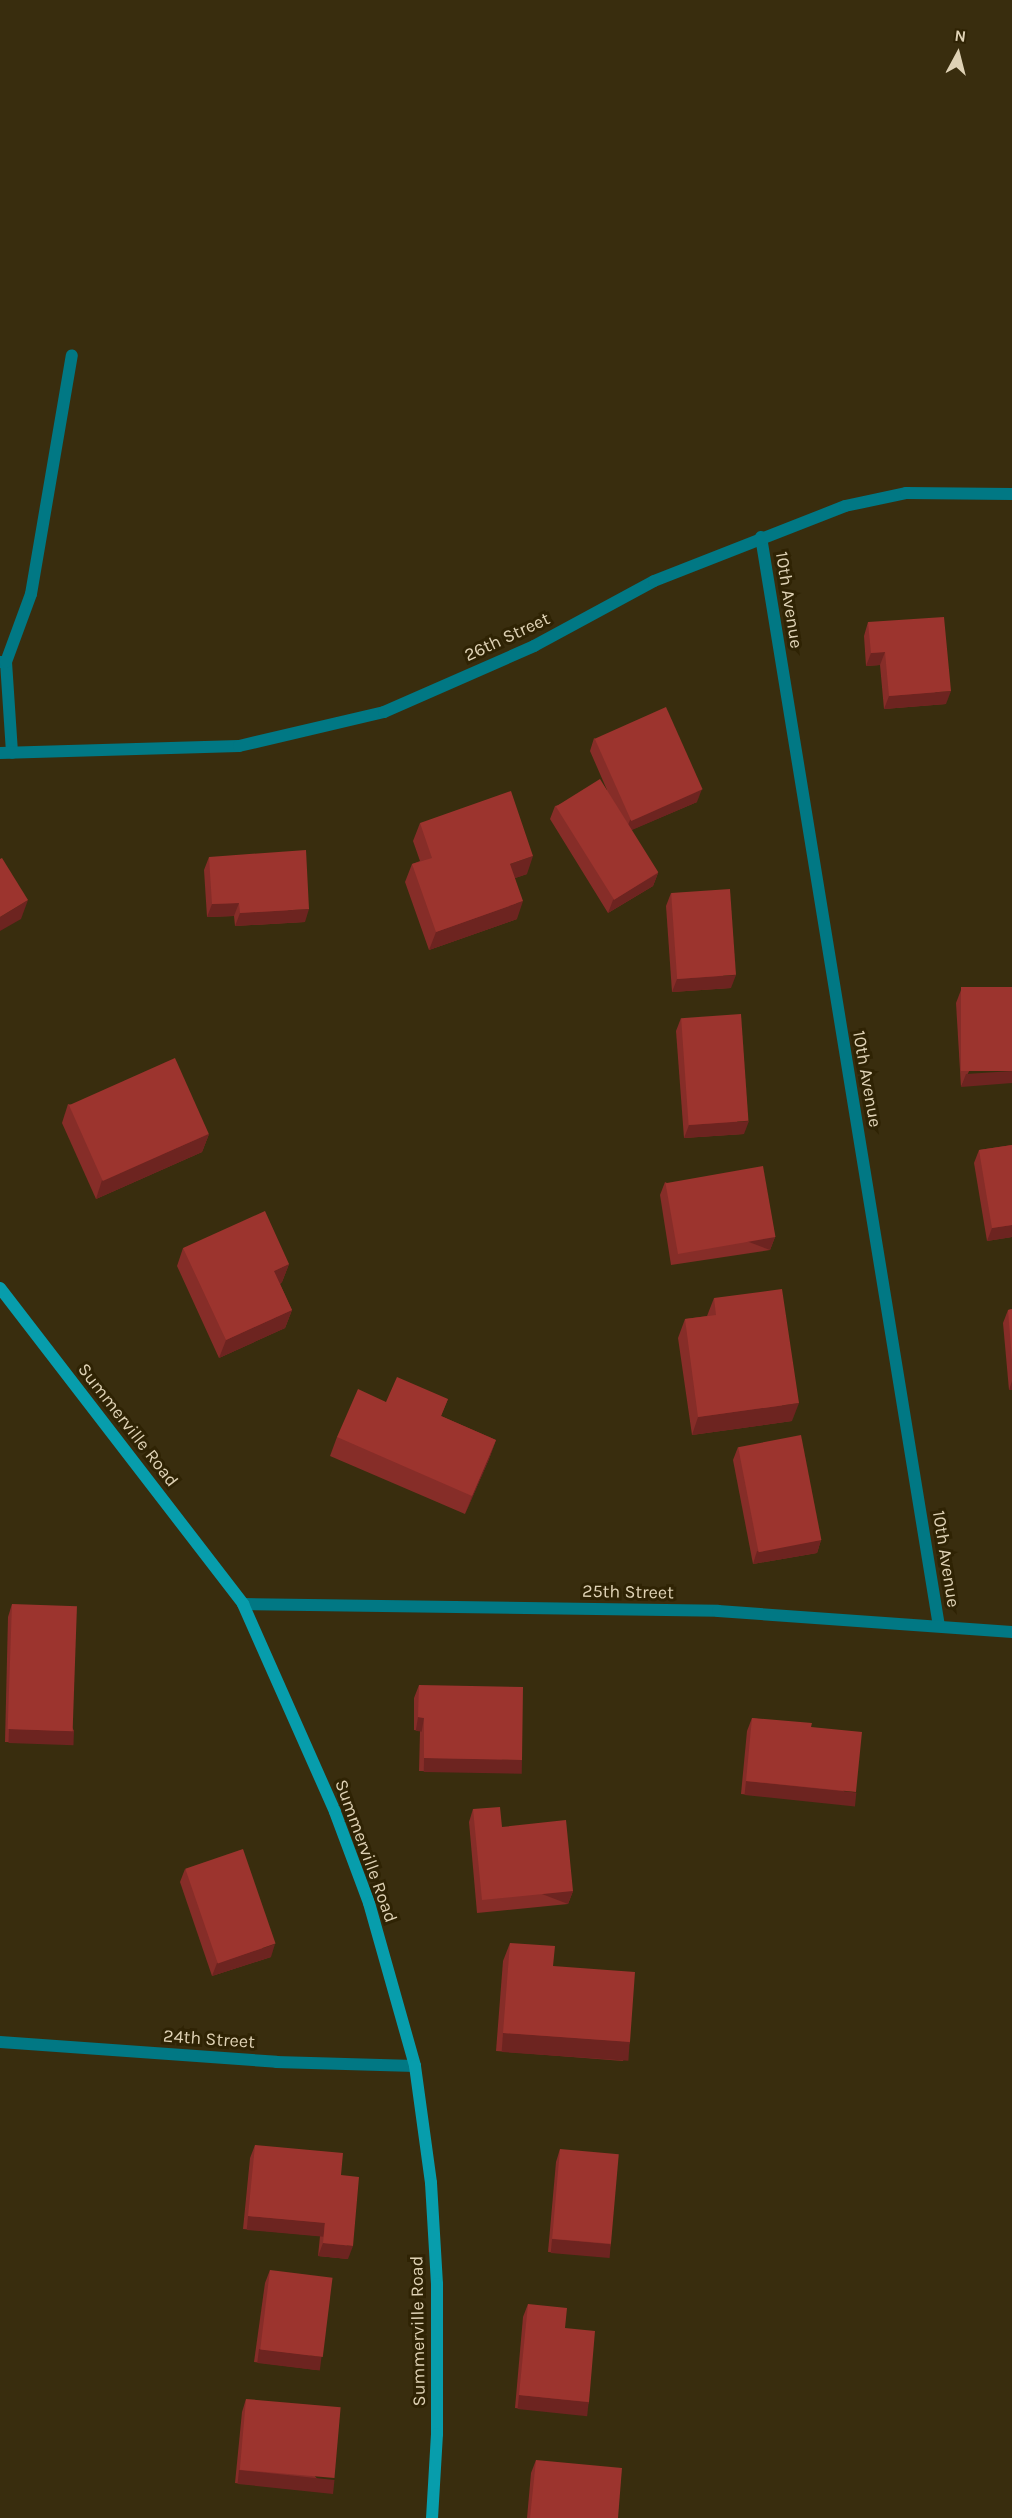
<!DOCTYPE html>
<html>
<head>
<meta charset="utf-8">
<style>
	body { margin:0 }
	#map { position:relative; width:1012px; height:2518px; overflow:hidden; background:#392d0e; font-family:Karla,sans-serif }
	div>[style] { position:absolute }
	.service>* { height:12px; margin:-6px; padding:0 6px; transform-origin:6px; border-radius:6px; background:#017884 }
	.minor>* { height:12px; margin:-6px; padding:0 6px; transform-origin:6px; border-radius:6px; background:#017884 }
	.secondary>* { height:12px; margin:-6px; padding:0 6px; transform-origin:6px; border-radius:6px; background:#079dac }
	.wall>* { inset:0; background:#862d28 }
	.shaded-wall>* { inset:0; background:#6d2420; transform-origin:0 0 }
	.building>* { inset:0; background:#9c342e; transform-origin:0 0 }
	span { translate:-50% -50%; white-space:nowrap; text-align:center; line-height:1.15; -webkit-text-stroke:6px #2f2304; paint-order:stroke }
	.street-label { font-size:18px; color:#dfd2b5 }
	.north { position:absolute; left:928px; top:24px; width:60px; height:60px; -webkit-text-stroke:4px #2f2304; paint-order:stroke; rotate:7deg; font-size:16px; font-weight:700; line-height:24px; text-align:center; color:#dfd2b5 }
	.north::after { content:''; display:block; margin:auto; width:21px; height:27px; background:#dfd2b5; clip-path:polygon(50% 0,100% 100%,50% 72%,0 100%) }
</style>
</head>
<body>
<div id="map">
	<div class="service">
		<i style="left:0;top:662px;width:6px"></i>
		<i style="left:6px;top:662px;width:91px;rotate:86.2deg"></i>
		<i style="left:6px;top:662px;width:72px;rotate:-69.8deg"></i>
		<i style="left:31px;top:594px;width:242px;rotate:-80.3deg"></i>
	</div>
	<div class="minor">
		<i style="left:761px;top:537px;width:1103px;rotate:80.72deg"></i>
		<i style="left:0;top:753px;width:239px;rotate:-1.7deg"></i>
		<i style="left:239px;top:746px;width:149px;rotate:-13.2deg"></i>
		<i style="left:384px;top:712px;width:164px;rotate:-23.7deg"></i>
		<i style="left:534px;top:646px;width:136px;rotate:-28.4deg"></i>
		<i style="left:654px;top:581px;width:205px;rotate:-21.4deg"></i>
		<i style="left:845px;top:506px;width:62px;rotate:-12deg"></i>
		<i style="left:906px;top:493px;width:106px;rotate:0.5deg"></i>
		<i style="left:243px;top:1604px;width:475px;rotate:0.8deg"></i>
		<i style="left:718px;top:1611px;width:295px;rotate:4.1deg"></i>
		<i style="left:0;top:2042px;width:277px;rotate:4.1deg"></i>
		<i style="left:276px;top:2062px;width:139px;rotate:1.6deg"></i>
	</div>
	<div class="secondary">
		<i style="left:0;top:1288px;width:399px;rotate:52.4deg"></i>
		<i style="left:243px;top:1604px;width:227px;rotate:66.1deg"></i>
		<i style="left:335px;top:1812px;width:97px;rotate:69.5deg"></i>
		<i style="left:369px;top:1903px;width:169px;rotate:74.2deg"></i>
		<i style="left:415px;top:2066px;width:118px;rotate:82.2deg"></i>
		<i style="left:431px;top:2183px;width:101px;rotate:86.6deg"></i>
		<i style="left:437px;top:2284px;width:150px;rotate:90deg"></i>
		<i style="left:437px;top:2434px;width:84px;rotate:93.4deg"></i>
	</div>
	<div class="wall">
		<i style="clip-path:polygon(868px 622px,946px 704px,884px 709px,880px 665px,866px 666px,864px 636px)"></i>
		<i style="clip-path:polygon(594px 738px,697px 802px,631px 830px,658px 873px,653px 886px,608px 913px,550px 819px,555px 806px,607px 790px,590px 751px)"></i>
		<i style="clip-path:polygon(420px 823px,527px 874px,515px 878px,517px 919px,429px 950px,405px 882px,412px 864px,420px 861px,413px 841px)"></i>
		<i style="clip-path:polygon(209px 857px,305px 922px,235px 926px,234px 916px,207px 917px,204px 870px)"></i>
		<i style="clip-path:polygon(671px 893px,731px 988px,672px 992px,666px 906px)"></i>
		<i style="clip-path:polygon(1012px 987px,961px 1087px,956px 1003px,961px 990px)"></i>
		<i style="clip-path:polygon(681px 1018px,744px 1134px,684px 1138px,676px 1031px)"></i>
		<i style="clip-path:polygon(68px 1104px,209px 1134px,202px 1152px,96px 1199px,62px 1123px)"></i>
		<i style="clip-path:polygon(1012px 1145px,1012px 1237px,987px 1241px,974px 1163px,979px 1150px)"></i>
		<i style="clip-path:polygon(665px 1182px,775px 1237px,770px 1250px,671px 1265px,660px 1195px)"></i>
		<i style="clip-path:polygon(183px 1248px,289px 1264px,282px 1282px,280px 1284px,292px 1310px,285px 1328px,219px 1358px,177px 1266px)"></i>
		<i style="clip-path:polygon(714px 1298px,792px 1421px,692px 1435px,678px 1338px,685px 1319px,707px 1316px)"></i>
		<i style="clip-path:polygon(1012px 1309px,1012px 1390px,1009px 1390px,1003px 1323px,1008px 1310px)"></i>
		<i style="clip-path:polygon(448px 1399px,441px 1416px,496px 1440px,489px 1459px,465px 1514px,330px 1456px,337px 1437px,386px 1402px)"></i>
		<i style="clip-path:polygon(738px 1447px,821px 1540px,817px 1553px,753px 1564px,733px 1460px)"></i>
		<i style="clip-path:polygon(12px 1604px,74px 1731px,69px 1744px,5px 1742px,8px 1617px)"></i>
		<i style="clip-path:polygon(419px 1685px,517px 1773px,419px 1771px,420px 1731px,414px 1730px,414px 1698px)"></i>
		<i style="clip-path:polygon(752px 1718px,811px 1727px,851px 1805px,741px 1794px,747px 1731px)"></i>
		<i style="clip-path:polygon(473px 1809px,502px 1827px,573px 1891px,568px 1904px,477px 1913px,469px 1822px)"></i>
		<i style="clip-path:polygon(185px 1869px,271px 1957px,212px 1976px,180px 1882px)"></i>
		<i style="clip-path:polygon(510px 1943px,553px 1966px,630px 2042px,623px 2061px,496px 2051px,503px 1961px)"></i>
		<i style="clip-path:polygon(255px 2145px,341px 2175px,348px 2259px,318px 2256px,320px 2236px,243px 2229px,250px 2158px)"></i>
		<i style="clip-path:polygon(560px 2149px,611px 2244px,607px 2257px,548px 2252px,556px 2162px)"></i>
		<i style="clip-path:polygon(270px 2270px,317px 2370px,254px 2362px,265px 2283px)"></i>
		<i style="clip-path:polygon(528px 2304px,565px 2328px,589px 2402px,584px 2415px,515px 2408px,523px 2317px)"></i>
		<i style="clip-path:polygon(246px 2399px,330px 2493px,235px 2483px,242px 2412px)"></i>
		<i style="clip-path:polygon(536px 2460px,618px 2518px,527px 2518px,531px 2473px)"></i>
	</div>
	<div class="shaded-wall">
		<i style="clip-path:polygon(885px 652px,880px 665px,866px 666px,871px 653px)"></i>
		<i style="clip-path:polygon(951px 691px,946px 704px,884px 709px,889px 696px)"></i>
		<i style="clip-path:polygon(702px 789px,697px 802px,625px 833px,630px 820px)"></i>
		<i style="clip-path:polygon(533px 856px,527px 874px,504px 882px,510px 864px)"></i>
		<i style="clip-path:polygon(658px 873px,653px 886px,608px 913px,613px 900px)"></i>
		<i style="clip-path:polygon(28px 900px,21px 919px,0 931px,0 917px)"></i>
		<i style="clip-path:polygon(523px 901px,517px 919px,429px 950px,436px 932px)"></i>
		<i style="clip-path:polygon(239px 903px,234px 916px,207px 917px,212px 904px)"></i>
		<i style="clip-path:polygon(309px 909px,305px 922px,235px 926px,240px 913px)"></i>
		<i style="clip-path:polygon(736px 975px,731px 988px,672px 992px,677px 979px)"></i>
		<i style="clip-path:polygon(1012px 1071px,1012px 1083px,961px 1087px,966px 1074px)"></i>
		<i style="clip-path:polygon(749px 1121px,744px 1134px,684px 1138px,689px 1125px)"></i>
		<i style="clip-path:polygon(209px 1134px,202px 1152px,96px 1199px,102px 1180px)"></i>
		<i style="clip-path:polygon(1012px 1225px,1012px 1237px,987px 1241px,992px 1228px)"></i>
		<i style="left:775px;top:1237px;width:14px;height:100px;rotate:111deg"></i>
		<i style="clip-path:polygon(289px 1264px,282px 1282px,268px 1289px,274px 1271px)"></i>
		<i style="clip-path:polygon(292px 1310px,285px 1328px,219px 1358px,226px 1340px)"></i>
		<i style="clip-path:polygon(1012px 1381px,1012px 1390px,1009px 1390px)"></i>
		<i style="clip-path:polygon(799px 1403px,792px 1421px,692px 1435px,698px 1417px)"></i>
		<i style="clip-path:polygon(496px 1440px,489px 1459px,465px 1514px,472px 1496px)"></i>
		<i style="clip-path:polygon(821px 1540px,817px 1553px,753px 1564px,757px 1551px)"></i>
		<i style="left:418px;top:1717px;width:6px;height:14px;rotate:9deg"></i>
		<i style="left:9px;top:1729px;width:65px;height:14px;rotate:2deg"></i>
		<i style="left:424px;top:1758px;width:98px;height:14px;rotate:1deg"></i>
		<i style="left:746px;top:1781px;width:111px;height:14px;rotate:6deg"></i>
		<i style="left:573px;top:1891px;width:14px;height:91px;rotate:111deg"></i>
		<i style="clip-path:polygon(275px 1944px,271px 1957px,212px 1976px,217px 1963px)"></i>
		<i style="left:503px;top:2033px;width:127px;height:19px;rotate:4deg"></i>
		<i style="left:248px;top:2216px;width:77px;height:14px;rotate:5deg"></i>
		<i style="left:552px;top:2239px;width:59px;height:14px;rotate:5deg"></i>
		<i style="clip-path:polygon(323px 2243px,353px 2246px,348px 2259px,318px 2256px)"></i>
		<i style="left:259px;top:2349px;width:63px;height:14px;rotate:7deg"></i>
		<i style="left:519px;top:2395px;width:70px;height:14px;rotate:6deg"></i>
		<i style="left:239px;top:2470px;width:96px;height:14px;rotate:6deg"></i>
	</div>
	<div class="building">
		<i style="clip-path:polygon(944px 617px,951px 691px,889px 696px,885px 652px,871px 653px,868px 622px)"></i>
		<i style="left:666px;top:707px;width:90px;height:78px;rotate:66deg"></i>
		<i style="left:600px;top:779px;width:110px;height:52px;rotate:58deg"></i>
		<i style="clip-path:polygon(511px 791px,533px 856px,510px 864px,523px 901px,436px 932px,412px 864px,432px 858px,420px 823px)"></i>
		<i style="clip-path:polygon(306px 850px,309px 909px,240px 913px,239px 903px,212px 904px,209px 857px)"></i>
		<i style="clip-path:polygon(2px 858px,28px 900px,0 917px,0 859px)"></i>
		<i style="left:730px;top:889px;width:86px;height:59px;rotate:86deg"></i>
		<i style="left:1012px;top:987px;width:84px;height:51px;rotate:90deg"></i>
		<i style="left:741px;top:1014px;width:107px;height:60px;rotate:86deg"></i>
		<i style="left:175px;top:1058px;width:83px;height:116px;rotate:66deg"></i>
		<i style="clip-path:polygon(1012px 1145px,1012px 1225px,992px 1228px,979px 1150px)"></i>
		<i style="left:763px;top:1166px;width:72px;height:99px;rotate:80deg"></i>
		<i style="clip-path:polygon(265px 1211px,289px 1264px,274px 1271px,292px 1310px,226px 1340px,183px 1248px)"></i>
		<i style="clip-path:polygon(782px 1289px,799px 1403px,698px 1417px,685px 1319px,716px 1315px,714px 1298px)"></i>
		<i style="clip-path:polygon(1012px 1309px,1012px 1360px,1008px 1310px)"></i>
		<i style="clip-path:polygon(397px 1377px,448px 1399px,441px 1416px,496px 1440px,472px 1496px,337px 1437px,358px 1389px,386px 1402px)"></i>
		<i style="left:801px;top:1435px;width:107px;height:64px;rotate:79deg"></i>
		<i style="left:12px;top:1604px;width:65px;height:125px;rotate:2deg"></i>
		<i style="clip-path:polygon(419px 1685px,523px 1687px,522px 1760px,424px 1758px,424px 1718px,418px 1717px)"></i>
		<i style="clip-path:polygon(752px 1718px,812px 1723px,811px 1727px,862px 1732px,856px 1792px,746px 1781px)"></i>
		<i style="clip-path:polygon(500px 1807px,502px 1827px,566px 1820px,573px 1891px,482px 1900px,473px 1809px)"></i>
		<i style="left:243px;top:1849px;width:100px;height:61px;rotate:71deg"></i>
		<i style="clip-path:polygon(510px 1943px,555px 1946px,553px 1966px,635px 1972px,630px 2042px,503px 2033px)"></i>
		<i style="clip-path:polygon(255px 2145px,343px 2153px,341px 2175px,359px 2177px,353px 2246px,323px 2243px,325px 2223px,248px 2216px)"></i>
		<i style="left:560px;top:2149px;width:59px;height:90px;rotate:5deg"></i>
		<i style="left:270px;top:2270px;width:63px;height:80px;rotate:7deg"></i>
		<i style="clip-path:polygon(528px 2304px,567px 2308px,565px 2328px,595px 2331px,589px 2402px,519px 2395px)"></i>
		<i style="left:246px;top:2399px;width:95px;height:71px;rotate:5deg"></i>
		<i style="clip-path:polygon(536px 2460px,622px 2468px,618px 2518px,530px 2518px)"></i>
	</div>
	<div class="street-label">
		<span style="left:789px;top:600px;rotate:81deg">10th Avenue</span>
		<span style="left:507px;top:637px;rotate:-25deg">26th Street</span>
		<span style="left:867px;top:1079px;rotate:80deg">10th Avenue</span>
		<span style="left:128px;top:1425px;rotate:52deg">Summerville Road</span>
		<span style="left:946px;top:1559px;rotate:81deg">10th Avenue</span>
		<span style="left:628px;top:1592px;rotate:1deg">25th Street</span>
		<span style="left:366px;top:1851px;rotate:70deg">Summerville Road</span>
		<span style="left:209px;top:2039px;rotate:4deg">24th Street</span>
		<span style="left:418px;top:2331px;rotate:-91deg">Summerville Road</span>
	</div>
	<div class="north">N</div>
</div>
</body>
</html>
